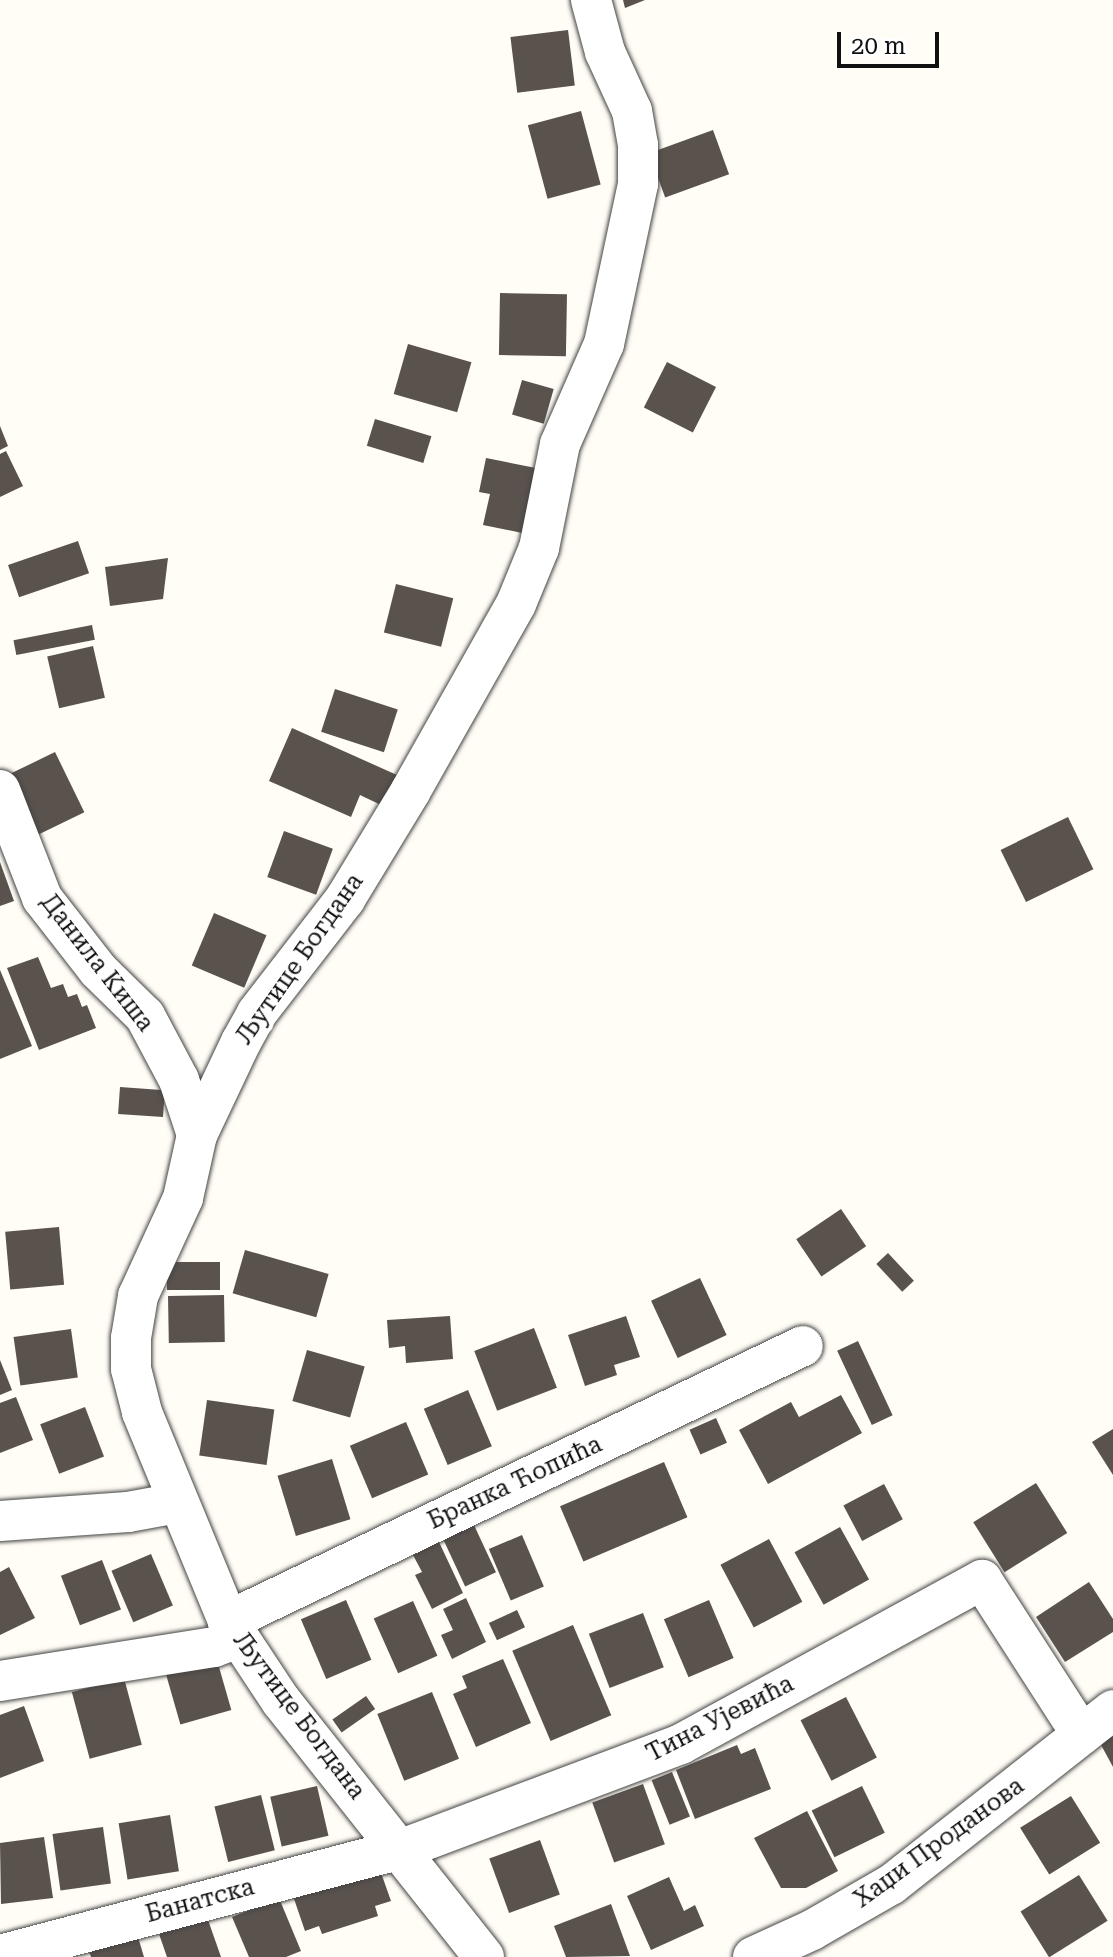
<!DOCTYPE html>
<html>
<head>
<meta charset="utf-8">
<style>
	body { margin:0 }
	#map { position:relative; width:1113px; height:1957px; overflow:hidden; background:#fffdf5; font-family:"Roboto Serif",serif }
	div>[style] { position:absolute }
	.building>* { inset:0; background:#5a524d; transform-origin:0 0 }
	.roads { filter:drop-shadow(0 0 2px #444) drop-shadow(0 0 2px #444) }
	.minor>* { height:40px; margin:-20px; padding:0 20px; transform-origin:20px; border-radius:20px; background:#fff }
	span { translate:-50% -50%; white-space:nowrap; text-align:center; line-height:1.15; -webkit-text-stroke:8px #fff; paint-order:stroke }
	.street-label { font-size:24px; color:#111 }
	.scale { position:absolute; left:837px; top:32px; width:102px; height:36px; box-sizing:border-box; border:4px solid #111; border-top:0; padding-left:10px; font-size:24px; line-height:28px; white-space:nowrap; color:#111; -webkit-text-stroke:6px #fff; paint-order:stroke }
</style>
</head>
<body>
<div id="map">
	<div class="building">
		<i style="clip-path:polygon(623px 0,645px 0,625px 8px)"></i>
		<i style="left:568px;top:30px;width:56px;height:58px;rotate:83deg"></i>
		<i style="left:581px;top:111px;width:76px;height:55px;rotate:75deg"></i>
		<i style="left:713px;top:130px;width:47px;height:68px;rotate:70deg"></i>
		<i style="left:500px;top:293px;width:67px;height:62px;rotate:1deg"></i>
		<i style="left:408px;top:344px;width:66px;height:52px;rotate:16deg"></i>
		<i style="left:667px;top:362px;width:55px;height:51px;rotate:27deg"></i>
		<i style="left:522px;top:380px;width:33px;height:36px;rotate:16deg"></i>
		<i style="left:375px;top:419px;width:59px;height:28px;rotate:17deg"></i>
		<i style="clip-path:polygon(0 426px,8px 446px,0 450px)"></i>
		<i style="clip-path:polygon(6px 451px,23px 486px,0 497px,0 454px)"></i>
		<i style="clip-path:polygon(486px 458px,541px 469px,527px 534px,483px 525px,490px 494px,479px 492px)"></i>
		<i style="left:78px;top:541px;width:34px;height:74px;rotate:71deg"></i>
		<i style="clip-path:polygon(168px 558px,163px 599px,110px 606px,105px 567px)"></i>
		<i style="left:396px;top:584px;width:59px;height:50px;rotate:14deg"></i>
		<i style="left:92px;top:625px;width:15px;height:80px;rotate:79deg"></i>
		<i style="left:93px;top:646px;width:53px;height:47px;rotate:77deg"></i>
		<i style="left:335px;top:689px;width:66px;height:45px;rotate:18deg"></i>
		<i style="clip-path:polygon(292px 728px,397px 775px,383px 806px,360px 795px,351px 817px,269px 781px)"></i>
		<i style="left:55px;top:752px;width:67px;height:51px;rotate:64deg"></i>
		<i style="left:1068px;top:817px;width:58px;height:75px;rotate:64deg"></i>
		<i style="left:284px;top:831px;width:52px;height:49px;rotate:20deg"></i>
		<i style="clip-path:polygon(0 862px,14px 901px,0 906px)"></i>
		<i style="left:214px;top:913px;width:57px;height:57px;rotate:23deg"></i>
		<i style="clip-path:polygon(38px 957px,51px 988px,63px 984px,68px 997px,77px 994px,82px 1007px,87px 1005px,96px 1028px,39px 1050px,7px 968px)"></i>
		<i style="clip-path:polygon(0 970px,32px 1046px,0 1059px)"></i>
		<i style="left:120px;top:1087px;width:45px;height:27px;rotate:4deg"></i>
		<i style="left:841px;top:1209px;width:45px;height:54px;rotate:56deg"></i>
		<i style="left:59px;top:1227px;width:58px;height:54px;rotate:85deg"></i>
		<i style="left:245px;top:1250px;width:87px;height:45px;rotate:16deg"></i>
		<i style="left:888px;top:1253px;width:38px;height:16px;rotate:47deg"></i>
		<i style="left:167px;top:1262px;width:53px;height:28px"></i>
		<i style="left:700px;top:1278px;width:63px;height:54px;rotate:65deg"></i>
		<i style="left:224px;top:1295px;width:47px;height:56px;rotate:89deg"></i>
		<i style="clip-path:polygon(450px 1316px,453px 1359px,406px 1363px,405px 1346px,389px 1348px,387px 1320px)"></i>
		<i style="clip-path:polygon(626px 1316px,640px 1357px,614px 1365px,617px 1375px,585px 1386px,568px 1335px)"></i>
		<i style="left:534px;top:1328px;width:64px;height:64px;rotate:69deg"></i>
		<i style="left:71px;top:1329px;width:49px;height:58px;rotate:82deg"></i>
		<i style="left:858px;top:1341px;width:82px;height:23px;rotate:65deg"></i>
		<i style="left:307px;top:1350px;width:60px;height:53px;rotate:16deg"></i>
		<i style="clip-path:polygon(0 1360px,12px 1390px,0 1395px)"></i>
		<i style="left:468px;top:1390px;width:61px;height:48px;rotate:67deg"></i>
		<i style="clip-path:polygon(841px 1395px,862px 1433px,768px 1484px,739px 1430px,791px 1402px,799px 1417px)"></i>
		<i style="clip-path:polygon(16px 1397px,33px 1440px,0 1453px,0 1403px)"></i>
		<i style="left:207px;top:1400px;width:68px;height:56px;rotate:8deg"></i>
		<i style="left:85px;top:1407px;width:53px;height:48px;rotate:69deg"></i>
		<i style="left:716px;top:1418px;width:27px;height:29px;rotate:66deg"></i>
		<i style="left:406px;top:1422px;width:57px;height:61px;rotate:67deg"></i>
		<i style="clip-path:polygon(1113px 1429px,1113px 1475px,1092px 1442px)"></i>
		<i style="left:332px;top:1459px;width:63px;height:57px;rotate:73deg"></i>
		<i style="left:664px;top:1462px;width:60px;height:113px;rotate:67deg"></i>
		<i style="left:1036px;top:1483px;width:59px;height:74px;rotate:58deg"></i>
		<i style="left:884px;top:1484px;width:40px;height:46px;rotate:62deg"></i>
		<i style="left:474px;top:1525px;width:52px;height:34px;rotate:65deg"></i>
		<i style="left:840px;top:1527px;width:60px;height:52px;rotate:61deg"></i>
		<i style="left:522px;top:1535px;width:56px;height:36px;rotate:67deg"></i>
		<i style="left:769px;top:1539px;width:71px;height:55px;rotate:62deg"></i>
		<i style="clip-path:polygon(439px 1542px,463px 1593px,432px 1609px,415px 1575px,422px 1572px,413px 1555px)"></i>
		<i style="left:151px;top:1554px;width:56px;height:43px;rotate:67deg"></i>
		<i style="left:102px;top:1560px;width:53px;height:44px;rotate:69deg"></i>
		<i style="clip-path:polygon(9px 1567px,35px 1618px,0 1635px,0 1572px)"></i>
		<i style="clip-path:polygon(1089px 1582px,1113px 1619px,1113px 1632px,1065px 1662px,1036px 1617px)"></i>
		<i style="clip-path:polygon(466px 1598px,486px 1642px,452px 1659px,441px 1635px,453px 1630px,443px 1609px)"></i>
		<i style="left:346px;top:1600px;width:65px;height:49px;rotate:67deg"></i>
		<i style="left:709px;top:1600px;width:63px;height:49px;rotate:67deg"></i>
		<i style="left:413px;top:1601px;width:60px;height:43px;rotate:66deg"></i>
		<i style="left:517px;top:1610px;width:19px;height:31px;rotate:65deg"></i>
		<i style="left:643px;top:1613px;width:58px;height:58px;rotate:69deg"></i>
		<i style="left:573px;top:1625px;width:98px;height:66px;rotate:67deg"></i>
		<i style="clip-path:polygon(503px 1659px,531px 1723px,476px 1747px,453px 1694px,467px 1688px,462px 1676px)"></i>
		<i style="left:217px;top:1660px;width:52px;height:53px;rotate:74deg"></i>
		<i style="left:124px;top:1678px;width:69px;height:54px;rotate:75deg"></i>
		<i style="left:432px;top:1692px;width:72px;height:59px;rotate:68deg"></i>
		<i style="left:366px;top:1696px;width:16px;height:41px;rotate:55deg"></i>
		<i style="left:846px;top:1697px;width:68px;height:51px;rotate:63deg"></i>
		<i style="clip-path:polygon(24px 1706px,44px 1761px,0 1778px,0 1715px)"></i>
		<i style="clip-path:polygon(1113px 1736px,1113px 1767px,1100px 1743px)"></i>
		<i style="clip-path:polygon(737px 1745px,741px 1754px,755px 1748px,771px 1789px,695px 1819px,676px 1770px)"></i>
		<i style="left:672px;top:1772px;width:48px;height:22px;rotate:68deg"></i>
		<i style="left:643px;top:1784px;width:64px;height:54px;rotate:70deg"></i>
		<i style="left:317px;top:1786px;width:51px;height:48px;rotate:77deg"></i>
		<i style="left:862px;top:1786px;width:52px;height:56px;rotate:64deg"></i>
		<i style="left:261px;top:1795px;width:57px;height:48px;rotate:76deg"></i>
		<i style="left:1071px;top:1796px;width:55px;height:60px;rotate:58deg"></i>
		<i style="clip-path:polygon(807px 1811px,838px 1871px,806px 1888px,781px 1888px,754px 1838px)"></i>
		<i style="left:170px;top:1815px;width:57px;height:52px;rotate:81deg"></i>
		<i style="left:103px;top:1827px;width:57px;height:51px;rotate:82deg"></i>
		<i style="clip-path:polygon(44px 1837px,53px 1898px,1px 1904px,0 1843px)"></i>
		<i style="left:540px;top:1840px;width:58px;height:54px;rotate:70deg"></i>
		<i style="clip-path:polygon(379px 1867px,391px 1901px,375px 1906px,378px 1916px,322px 1934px,319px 1926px,305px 1931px,293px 1896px)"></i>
		<i style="left:1079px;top:1875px;width:54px;height:69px;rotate:58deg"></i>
		<i style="clip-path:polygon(669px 1877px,684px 1911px,695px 1905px,704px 1926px,651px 1950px,627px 1896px)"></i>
		<i style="clip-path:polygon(279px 1898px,301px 1951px,286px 1957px,249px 1957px,232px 1917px)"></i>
		<i style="clip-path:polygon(611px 1904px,630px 1956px,566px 1957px,554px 1926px)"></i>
		<i style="clip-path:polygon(207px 1917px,221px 1957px,167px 1957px,159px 1934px)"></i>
		<i style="clip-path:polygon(138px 1937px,144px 1957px,91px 1957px,89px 1951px)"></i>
	</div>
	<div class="roads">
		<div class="minor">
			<i style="left:0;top:790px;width:116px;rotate:68.7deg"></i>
			<i style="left:42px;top:898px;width:91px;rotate:52.1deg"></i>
			<i style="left:98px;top:970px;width:66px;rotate:44.4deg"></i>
			<i style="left:145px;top:1016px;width:72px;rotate:62deg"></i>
			<i style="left:179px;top:1080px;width:58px;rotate:71.9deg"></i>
			<i style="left:0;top:1521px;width:128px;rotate:-4deg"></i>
			<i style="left:128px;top:1512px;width:50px;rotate:-10.4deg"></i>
			<i style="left:228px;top:1621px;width:637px;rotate:-25.56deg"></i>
			<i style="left:0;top:1681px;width:217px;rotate:-9deg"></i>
			<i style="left:214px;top:1647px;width:27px;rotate:-20deg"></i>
			<i style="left:0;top:1955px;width:416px;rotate:-14.8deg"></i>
			<i style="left:402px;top:1849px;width:298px;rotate:-20.6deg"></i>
			<i style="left:681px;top:1744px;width:343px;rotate:-28.6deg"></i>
			<i style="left:982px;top:1580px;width:184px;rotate:57.2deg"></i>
			<i style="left:484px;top:1957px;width:327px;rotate:-128.4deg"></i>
			<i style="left:281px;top:1701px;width:96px;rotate:-123.5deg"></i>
			<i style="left:228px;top:1621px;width:226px;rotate:-112.4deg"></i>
			<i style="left:142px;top:1412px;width:44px;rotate:-104.3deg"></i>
			<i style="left:131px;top:1369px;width:31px;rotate:-90deg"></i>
			<i style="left:131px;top:1338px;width:43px;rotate:-80.5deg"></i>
			<i style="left:138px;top:1296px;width:108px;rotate:-65.3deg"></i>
			<i style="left:183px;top:1198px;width:65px;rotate:-77.5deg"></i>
			<i style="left:197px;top:1135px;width:103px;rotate:-64.7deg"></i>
			<i style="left:241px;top:1042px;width:33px;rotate:-61deg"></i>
			<i style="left:257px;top:1013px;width:144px;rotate:-52.3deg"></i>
			<i style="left:345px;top:899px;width:125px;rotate:-58.7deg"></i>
			<i style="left:410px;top:792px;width:216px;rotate:-60.6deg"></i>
			<i style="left:516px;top:604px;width:61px;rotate:-67.7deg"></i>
			<i style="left:539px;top:548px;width:106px;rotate:-78.6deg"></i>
			<i style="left:560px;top:444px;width:109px;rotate:-66.3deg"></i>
			<i style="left:604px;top:344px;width:164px;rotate:-78deg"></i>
			<i style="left:638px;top:184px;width:39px;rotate:-90deg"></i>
			<i style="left:638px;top:145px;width:35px;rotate:-100deg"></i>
			<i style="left:632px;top:111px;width:65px;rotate:-114.6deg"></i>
			<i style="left:605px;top:52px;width:54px;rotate:-105.1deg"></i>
			<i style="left:753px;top:1957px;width:65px;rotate:-24.6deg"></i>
			<i style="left:812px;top:1930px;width:92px;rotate:-29.9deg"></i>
			<i style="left:892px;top:1884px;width:281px;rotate:-38.2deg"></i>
		</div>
	</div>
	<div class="street-label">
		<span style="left:300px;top:959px;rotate:-55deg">Љутице Богдана</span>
		<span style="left:97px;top:963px;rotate:52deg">Данила Киша</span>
		<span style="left:515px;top:1483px;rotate:-25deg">Бранка Ћопића</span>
		<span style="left:299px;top:1716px;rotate:53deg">Љутице Богдана</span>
		<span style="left:720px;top:1719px;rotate:-27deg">Тина Ујевића</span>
		<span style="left:939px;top:1843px;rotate:-36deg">Хаџи Проданова</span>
		<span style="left:200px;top:1901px;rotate:-15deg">Банатска</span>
	</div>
	<div class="scale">20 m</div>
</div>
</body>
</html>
